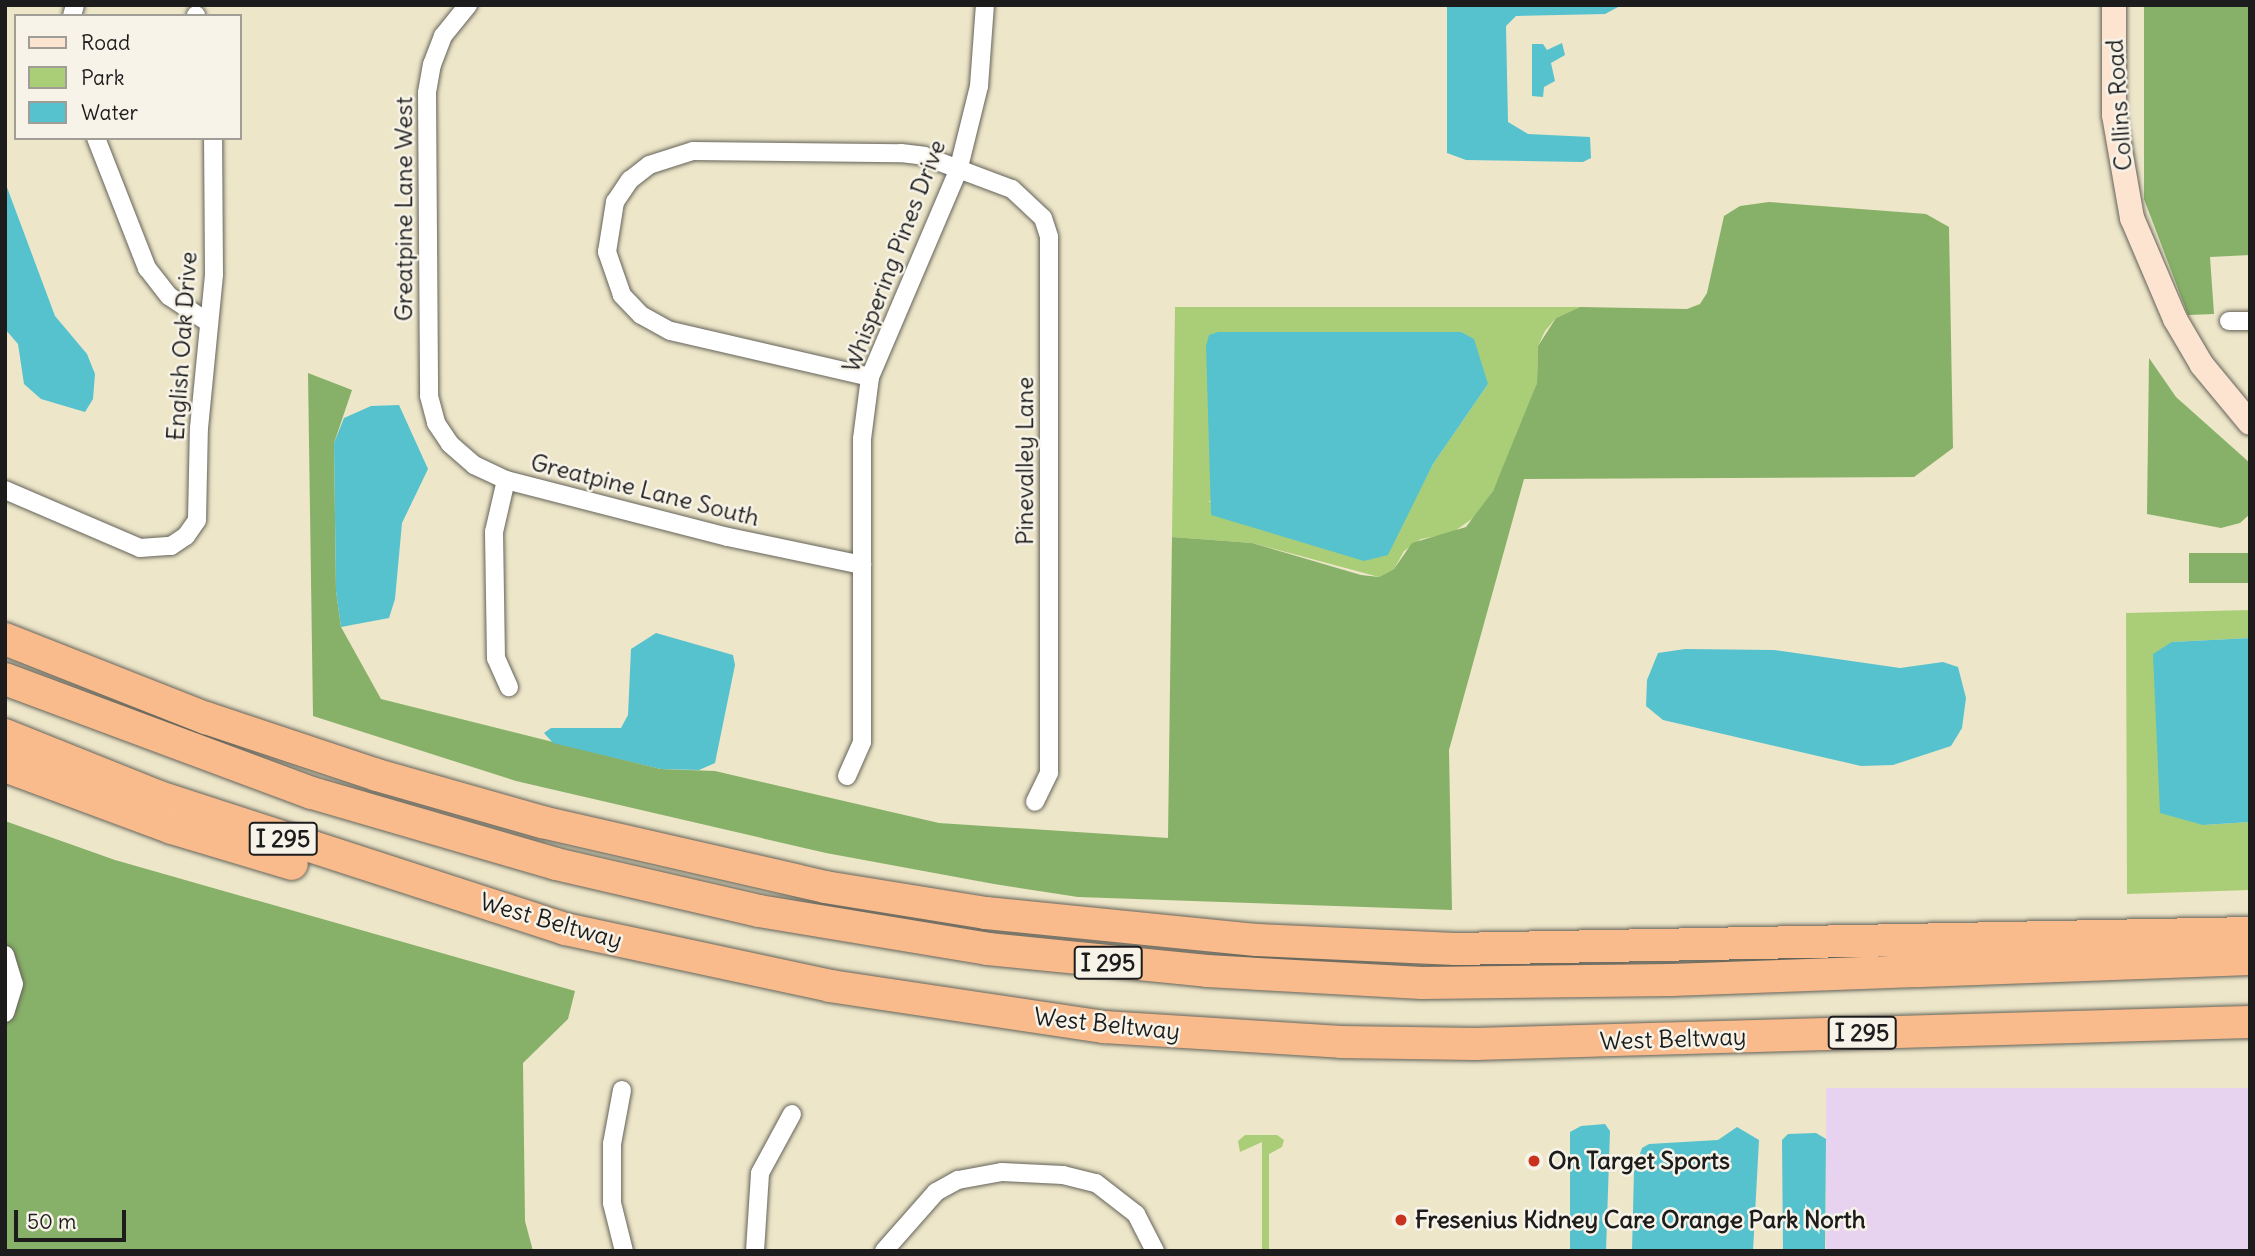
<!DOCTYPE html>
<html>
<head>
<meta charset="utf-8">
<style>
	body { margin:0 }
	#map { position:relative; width:2255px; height:1256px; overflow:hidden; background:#ede6c9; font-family:Delius,sans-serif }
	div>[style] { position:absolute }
	.built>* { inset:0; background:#e7d2ef; transform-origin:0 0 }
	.green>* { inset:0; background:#aace77 }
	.forest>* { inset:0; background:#87b168; transform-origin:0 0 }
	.water>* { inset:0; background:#55c2ce }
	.roads { filter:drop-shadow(0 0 2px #656359) drop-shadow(0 0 2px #656359) }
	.street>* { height:18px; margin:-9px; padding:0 9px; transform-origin:9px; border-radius:9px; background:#fff }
	.secondary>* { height:24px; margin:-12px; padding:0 12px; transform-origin:12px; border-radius:12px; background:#fde4d1 }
	.highway>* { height:32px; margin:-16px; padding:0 16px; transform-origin:16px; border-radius:16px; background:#fabb8c }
	.dots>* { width:19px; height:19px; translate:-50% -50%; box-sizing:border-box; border:4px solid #f7f3e8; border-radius:50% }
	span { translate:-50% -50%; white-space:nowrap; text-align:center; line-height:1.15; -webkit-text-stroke:5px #f7f3e8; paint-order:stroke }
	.shield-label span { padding:2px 5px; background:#f7f3e8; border:2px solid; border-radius:5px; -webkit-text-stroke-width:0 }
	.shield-label { font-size:23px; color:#1c1c1c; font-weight:700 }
	.street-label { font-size:24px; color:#1c1c1c }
	.poi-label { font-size:24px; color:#1c1c1c; font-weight:700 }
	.left { translate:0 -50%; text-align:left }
	.frame { position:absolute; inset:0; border:7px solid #1c1c1c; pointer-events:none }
	.legend { position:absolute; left:14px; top:14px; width:228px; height:126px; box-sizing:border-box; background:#f7f3e8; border:2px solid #9f9d96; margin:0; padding:9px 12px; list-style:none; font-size:21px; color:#1c1c1c }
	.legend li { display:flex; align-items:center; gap:14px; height:35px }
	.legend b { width:35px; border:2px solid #9f9d96 }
	.scale { position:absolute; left:14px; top:1210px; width:112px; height:32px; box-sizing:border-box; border:4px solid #1c1c1c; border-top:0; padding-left:9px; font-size:21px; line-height:24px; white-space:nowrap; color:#1c1c1c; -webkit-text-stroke:5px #f7f3e8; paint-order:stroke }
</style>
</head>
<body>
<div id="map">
	<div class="built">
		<i style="left:2250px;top:1088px;width:163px;height:424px;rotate:90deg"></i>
	</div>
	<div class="green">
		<i style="clip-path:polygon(evenodd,1175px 307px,1580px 307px,1556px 318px,1545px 331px,1538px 346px,1537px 383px,1520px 430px,1493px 491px,1476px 516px,1452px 533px,1421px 539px,1404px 551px,1394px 569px,1379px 577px,1252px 543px,1172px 537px,1175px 307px,1488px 384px,1433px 464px,1416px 497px,1208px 502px,1488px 384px)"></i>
		<i style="clip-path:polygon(2250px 610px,2250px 638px,2172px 642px,2203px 825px,2250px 822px,2250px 890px,2127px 894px,2126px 613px)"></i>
		<i style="clip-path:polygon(1245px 1135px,1277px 1135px,1284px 1140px,1282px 1147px,1269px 1154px,1269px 1251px,1262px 1251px,1262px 1142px,1240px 1152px,1238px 1141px)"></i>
	</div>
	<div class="forest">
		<i style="clip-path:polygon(2144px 5px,2250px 5px,2250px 255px,2210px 257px,2214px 314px,2188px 315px,2144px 199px)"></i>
		<i style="clip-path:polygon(1769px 202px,1926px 214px,1949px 227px,1953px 448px,1914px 477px,1524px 479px,1449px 750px,1452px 910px,1078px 897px,994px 884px,826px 853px,516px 781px,313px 716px,308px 373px,352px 390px,334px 443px,336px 591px,341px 627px,381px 699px,661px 769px,715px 771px,939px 823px,1168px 838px,1172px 537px,1252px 543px,1361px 575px,1379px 577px,1394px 569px,1412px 543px,1466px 527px,1493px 491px,1537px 383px,1538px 346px,1556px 318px,1580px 307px,1687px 309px,1700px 304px,1707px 293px,1724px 216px,1740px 206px)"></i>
		<i style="clip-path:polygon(2149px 358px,2176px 397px,2250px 463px,2250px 514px,2240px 523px,2221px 528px,2147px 514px)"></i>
		<i style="left:2250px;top:553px;width:30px;height:61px;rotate:90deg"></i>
		<i style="clip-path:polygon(5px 821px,115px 860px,575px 991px,568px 1019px,523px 1063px,525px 1221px,533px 1251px,5px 1251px)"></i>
	</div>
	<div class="water">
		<i style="clip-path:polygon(1447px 5px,1622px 5px,1605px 14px,1516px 16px,1506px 26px,1508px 122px,1528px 134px,1590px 137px,1591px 158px,1583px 162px,1466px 160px,1447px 153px)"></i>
		<i style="clip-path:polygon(1562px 43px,1565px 55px,1551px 63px,1555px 81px,1544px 87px,1543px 97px,1532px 96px,1532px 44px,1543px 44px,1547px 50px)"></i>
		<i style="clip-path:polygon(5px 182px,55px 316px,87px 354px,95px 374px,93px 399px,85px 412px,41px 399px,24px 384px,18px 344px,5px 329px)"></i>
		<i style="clip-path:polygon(1218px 332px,1461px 332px,1474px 339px,1488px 384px,1433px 464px,1388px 555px,1364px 561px,1211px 515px,1206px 346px,1209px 335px)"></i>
		<i style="clip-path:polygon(399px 405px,428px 469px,402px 523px,395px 599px,389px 618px,341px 627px,336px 591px,334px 443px,344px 418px,371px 406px)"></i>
		<i style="clip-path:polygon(656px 633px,733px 655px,735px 665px,715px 763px,699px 770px,661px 769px,553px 743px,544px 733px,551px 728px,621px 728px,628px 715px,631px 649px)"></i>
		<i style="clip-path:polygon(2250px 638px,2250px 822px,2203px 825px,2160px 813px,2153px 654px,2172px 642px)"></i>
		<i style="clip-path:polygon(1685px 649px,1774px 650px,1900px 668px,1943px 662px,1958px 667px,1966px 698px,1962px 728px,1951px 746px,1893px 765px,1861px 766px,1663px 720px,1646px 706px,1647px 680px,1658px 653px)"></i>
		<i style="clip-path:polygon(1605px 1124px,1610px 1131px,1606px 1251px,1570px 1251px,1570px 1132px,1581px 1126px)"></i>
		<i style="clip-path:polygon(1737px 1127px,1759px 1140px,1753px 1251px,1632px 1251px,1634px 1171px,1642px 1148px,1649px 1144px,1718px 1140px)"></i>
		<i style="clip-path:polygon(1816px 1133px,1826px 1139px,1825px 1251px,1783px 1251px,1782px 1140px,1788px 1134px)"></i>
	</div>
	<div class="roads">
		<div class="street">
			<i style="left:468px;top:5px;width:40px;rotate:129deg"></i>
			<i style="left:443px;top:36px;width:30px;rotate:111deg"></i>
			<i style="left:432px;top:64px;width:29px;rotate:100deg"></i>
			<i style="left:427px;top:93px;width:303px;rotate:89.6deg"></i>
			<i style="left:429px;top:396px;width:28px;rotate:75deg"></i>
			<i style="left:436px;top:423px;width:25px;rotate:56deg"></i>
			<i style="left:450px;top:444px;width:32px;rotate:41deg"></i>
			<i style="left:474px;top:465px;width:35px;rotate:25deg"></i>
			<i style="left:506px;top:480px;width:229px;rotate:14.4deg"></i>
			<i style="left:728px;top:537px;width:137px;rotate:11.8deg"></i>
			<i style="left:72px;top:16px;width:11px;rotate:-75deg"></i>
			<i style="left:196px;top:16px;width:1px;rotate:-90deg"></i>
			<i style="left:96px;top:138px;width:140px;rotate:68.6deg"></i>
			<i style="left:147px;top:268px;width:36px;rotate:52deg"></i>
			<i style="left:169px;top:296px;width:48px;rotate:34deg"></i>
			<i style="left:2229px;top:321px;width:21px"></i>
			<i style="left:870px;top:377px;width:205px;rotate:-167deg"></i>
			<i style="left:670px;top:331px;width:33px;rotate:-151deg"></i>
			<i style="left:641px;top:315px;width:28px;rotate:-134deg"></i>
			<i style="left:622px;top:295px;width:46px;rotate:-109.2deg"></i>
			<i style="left:607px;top:252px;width:51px;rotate:-80.9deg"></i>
			<i style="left:615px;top:202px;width:27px;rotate:-56deg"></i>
			<i style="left:630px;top:180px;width:24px;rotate:-38deg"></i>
			<i style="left:649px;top:165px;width:46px;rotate:-17.7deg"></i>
			<i style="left:693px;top:151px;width:208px;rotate:0.6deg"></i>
			<i style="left:901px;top:153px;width:23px;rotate:7deg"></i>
			<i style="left:924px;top:156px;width:94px;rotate:20.6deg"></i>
			<i style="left:1012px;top:189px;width:42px;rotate:43.1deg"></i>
			<i style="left:1043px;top:218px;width:20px;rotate:72deg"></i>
			<i style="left:1049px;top:237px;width:536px;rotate:90deg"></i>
			<i style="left:1049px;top:773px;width:32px;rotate:116deg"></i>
			<i style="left:506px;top:480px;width:53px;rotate:103deg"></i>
			<i style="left:494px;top:532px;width:126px;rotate:89.1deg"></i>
			<i style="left:496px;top:658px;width:32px;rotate:66deg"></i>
			<i style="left:5px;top:490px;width:147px;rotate:23.2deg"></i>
			<i style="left:140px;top:548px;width:31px;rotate:-4deg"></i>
			<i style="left:171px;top:546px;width:18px;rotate:-34deg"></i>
			<i style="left:186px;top:536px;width:19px;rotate:-55deg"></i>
			<i style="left:197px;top:520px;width:92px;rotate:-88.8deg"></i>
			<i style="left:199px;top:428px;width:155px;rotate:-84.4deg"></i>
			<i style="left:214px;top:274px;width:136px;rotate:-90.4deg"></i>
			<i style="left:847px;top:776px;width:37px;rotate:-66deg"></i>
			<i style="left:862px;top:742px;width:303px;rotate:-90deg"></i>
			<i style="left:862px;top:439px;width:63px;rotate:-82.6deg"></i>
			<i style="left:870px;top:377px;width:224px;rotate:-66.9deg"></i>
			<i style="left:958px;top:171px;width:88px;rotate:-76.1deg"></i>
			<i style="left:979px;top:86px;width:81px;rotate:-85.8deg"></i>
			<i style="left:5px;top:955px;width:30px;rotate:73deg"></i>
			<i style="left:14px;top:984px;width:30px;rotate:107deg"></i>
			<i style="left:622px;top:1090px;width:55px;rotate:100.5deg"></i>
			<i style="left:612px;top:1144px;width:59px;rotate:90deg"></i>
			<i style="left:612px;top:1203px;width:49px;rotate:76deg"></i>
			<i style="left:755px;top:1251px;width:78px;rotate:-86.3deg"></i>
			<i style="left:760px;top:1173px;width:67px;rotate:-61.5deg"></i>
			<i style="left:884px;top:1251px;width:79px;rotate:-48.6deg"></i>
			<i style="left:936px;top:1192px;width:25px;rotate:-29deg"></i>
			<i style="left:958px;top:1180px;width:45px;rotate:-10.3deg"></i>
			<i style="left:1002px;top:1172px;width:61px;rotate:2.8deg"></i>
			<i style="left:1063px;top:1175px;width:34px;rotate:14deg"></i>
			<i style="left:1096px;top:1183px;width:51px;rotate:37.8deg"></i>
			<i style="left:1136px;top:1214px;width:42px;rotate:62.8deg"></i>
		</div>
		<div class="secondary">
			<i style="left:2114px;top:5px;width:110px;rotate:90deg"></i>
			<i style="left:2114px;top:115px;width:105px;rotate:80.1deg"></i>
			<i style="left:2132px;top:218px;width:110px;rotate:66.9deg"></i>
			<i style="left:2175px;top:319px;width:53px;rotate:59.6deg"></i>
			<i style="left:2202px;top:365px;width:75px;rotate:50.4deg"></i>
		</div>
		<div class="highway">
			<i style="left:5px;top:639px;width:216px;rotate:21.5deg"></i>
			<i style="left:206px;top:718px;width:180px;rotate:18.4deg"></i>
			<i style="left:377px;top:775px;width:172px;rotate:15.9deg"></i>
			<i style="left:542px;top:822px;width:290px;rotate:12.9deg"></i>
			<i style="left:825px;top:887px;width:163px;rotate:9.2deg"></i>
			<i style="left:986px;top:913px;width:272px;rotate:5.7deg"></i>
			<i style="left:1257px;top:940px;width:198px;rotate:2.6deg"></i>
			<i style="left:1455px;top:949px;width:795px;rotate:-1.15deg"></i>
			<i style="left:5px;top:679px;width:327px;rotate:20.4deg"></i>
			<i style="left:312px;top:793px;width:254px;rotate:16.2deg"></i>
			<i style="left:556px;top:864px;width:208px;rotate:13deg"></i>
			<i style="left:759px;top:911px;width:232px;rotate:9.4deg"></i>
			<i style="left:988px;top:949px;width:220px;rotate:5.7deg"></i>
			<i style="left:1207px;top:971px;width:215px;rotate:3.2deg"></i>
			<i style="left:1422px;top:983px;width:249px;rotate:-0.7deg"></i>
			<i style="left:1671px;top:980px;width:579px;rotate:-2.08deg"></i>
			<i style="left:5px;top:735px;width:166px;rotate:21.9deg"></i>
			<i style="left:159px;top:797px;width:427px;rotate:18deg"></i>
			<i style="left:565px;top:929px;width:271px;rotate:12.1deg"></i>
			<i style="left:830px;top:986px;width:277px;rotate:8.5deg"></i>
			<i style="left:1104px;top:1027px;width:237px;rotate:3.6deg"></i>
			<i style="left:1341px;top:1042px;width:134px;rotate:0.9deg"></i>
			<i style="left:1475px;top:1044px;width:775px;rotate:-1.63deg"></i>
			<i style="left:5px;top:766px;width:178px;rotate:20.4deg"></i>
			<i style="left:172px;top:828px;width:125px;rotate:16.7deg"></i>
		</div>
	</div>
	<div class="dots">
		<i style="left:1534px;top:1161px;background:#c8321e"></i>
		<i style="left:1401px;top:1220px;background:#c8321e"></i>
	</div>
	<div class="shield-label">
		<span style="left:283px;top:839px">I 295</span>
		<span style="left:1108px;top:963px">I 295</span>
		<span style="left:1862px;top:1033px">I 295</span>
	</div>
	<div class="street-label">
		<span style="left:2119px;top:105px;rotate:-94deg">Collins Road</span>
		<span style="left:404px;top:209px;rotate:-90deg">Greatpine Lane West</span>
		<span style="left:894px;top:256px;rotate:-69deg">Whispering Pines Drive</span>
		<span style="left:182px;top:346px;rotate:-86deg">English Oak Drive</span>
		<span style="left:1025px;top:461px;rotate:-90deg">Pinevalley Lane</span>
		<span style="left:645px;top:490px;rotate:14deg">Greatpine Lane South</span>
		<span style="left:551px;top:921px;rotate:16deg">West Beltway</span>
		<span style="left:1107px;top:1024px;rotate:6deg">West Beltway</span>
		<span style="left:1673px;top:1039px;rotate:-2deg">West Beltway</span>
	</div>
	<div class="poi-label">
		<span class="left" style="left:1548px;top:1161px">On Target Sports</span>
		<span class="left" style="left:1415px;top:1220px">Fresenius Kidney Care Orange Park North</span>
	</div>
	<div class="frame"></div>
	<ul class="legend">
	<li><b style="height:9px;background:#fde4d1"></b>Road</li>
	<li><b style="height:19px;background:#aace77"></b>Park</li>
	<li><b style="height:19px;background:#55c2ce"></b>Water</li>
	</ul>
	<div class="scale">50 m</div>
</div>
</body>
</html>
